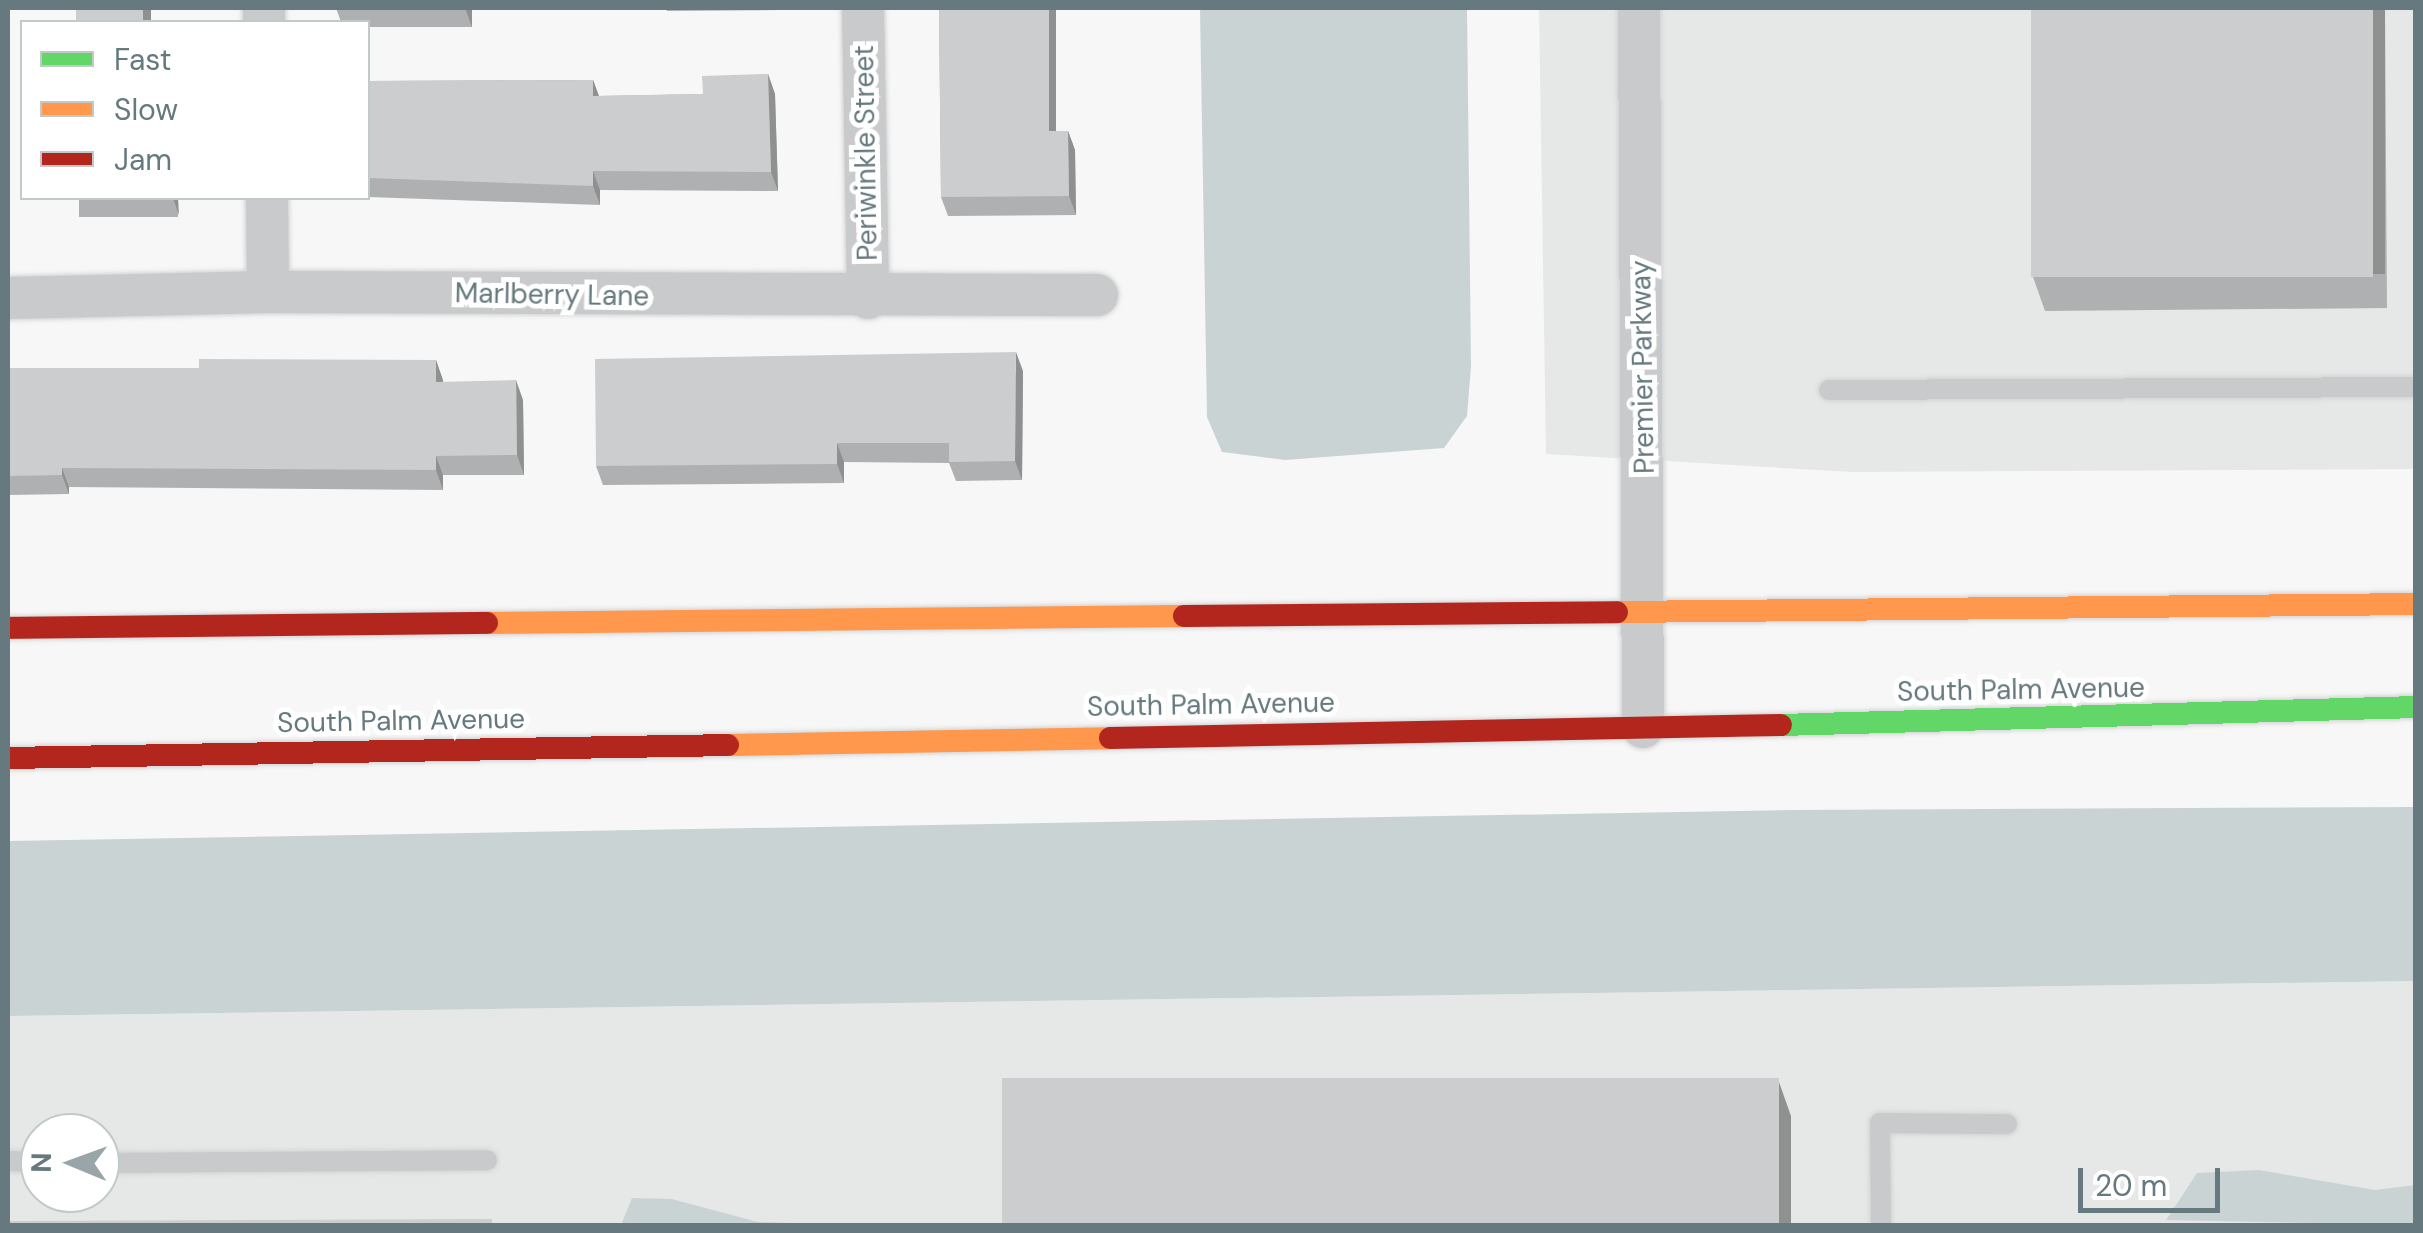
<!DOCTYPE html>
<html>
<head>
<meta charset="utf-8">
<style>
	body { margin:0 }
	#map { position:relative; width:2423px; height:1233px; overflow:hidden; background:#f7f7f7; font-family:"DM Sans",sans-serif }
	div>[style] { position:absolute }
	.built>* { inset:0; background:#e6e8e7 }
	.water>* { inset:0; background:#cad3d4 }
	.roads { filter:drop-shadow(0 0 2px #d2d3d4) drop-shadow(0 0 2px #d2d3d4) }
	.lane>* { height:20px; margin:-10px; padding:0 10px; transform-origin:10px; border-radius:10px; background:#c8cacb }
	.street>* { height:42px; margin:-21px; padding:0 21px; transform-origin:21px; border-radius:21px; background:#c8cacb }
	.fast>* { height:22px; margin:-11px; padding:0 11px; transform-origin:11px; border-radius:11px; background:#63d668 }
	.slow>* { height:22px; margin:-11px; padding:0 11px; transform-origin:11px; border-radius:11px; background:#ff974d }
	.jam>* { height:22px; margin:-11px; padding:0 11px; transform-origin:11px; border-radius:11px; background:#b3261e }
	.wall>* { inset:0; background:#afb0b1; transform-origin:0 0 }
	.shaded-wall>* { inset:0; background:#8f9090; transform-origin:0 0 }
	.building>* { inset:0; background:#cccdce; transform-origin:0 0 }
	span { translate:-50% -50%; white-space:nowrap; text-align:center; line-height:1.15; -webkit-text-stroke:10px #fff; paint-order:stroke }
	.street-label { font-size:28px; color:#66797e }
	.frame { position:absolute; inset:0; border:10px solid #66797e; pointer-events:none }
	.legend { position:absolute; left:20px; top:20px; width:350px; height:180px; box-sizing:border-box; background:#fff; border:2px solid #c2c9cb; margin:0; padding:12px 18px; list-style:none; font-size:30px; color:#66797e }
	.legend li { display:flex; align-items:center; gap:20px; height:50px }
	.legend b { width:50px; border:2px solid #c2c9cb }
	.north { position:absolute; left:20px; top:1113px; width:100px; height:100px; box-sizing:border-box; background:#fff; border:2px solid #c2c9cb; border-radius:50%; rotate:271deg; font-size:28px; font-weight:700; line-height:40px; text-align:center; color:#66797e }
	.north::after { content:''; display:block; margin:auto; width:35px; height:45px; background:#99a5a8; clip-path:polygon(50% 0,100% 100%,50% 72%,0 100%) }
	.scale { position:absolute; left:2078px; top:1168px; width:142px; height:45px; box-sizing:border-box; border:5px solid #66797e; border-top:0; padding-left:12px; font-size:30px; line-height:35px; white-space:nowrap; color:#66797e; -webkit-text-stroke:8px #fff; paint-order:stroke }
</style>
</head>
<body>
<div id="map">
	<div class="built">
		<i style="clip-path:polygon(1539px 8px,2415px 8px,2415px 469px,1851px 472px,1546px 454px)"></i>
		<i style="clip-path:polygon(evenodd,2415px 981px,2415px 1225px,8px 1225px,8px 1016px,2415px 981px,40px 1133px,100px 1133px,100px 1193px,40px 1193px,40px 1133px)"></i>
	</div>
	<div class="water">
		<i style="clip-path:polygon(1200px 8px,1467px 8px,1471px 366px,1467px 416px,1444px 448px,1285px 460px,1222px 452px,1207px 417px)"></i>
		<i style="clip-path:polygon(2415px 807px,2415px 981px,8px 1016px,8px 841px,1791px 810px)"></i>
		<i style="clip-path:polygon(2259px 1170px,2375px 1190px,2415px 1185px,2415px 1225px,2166px 1220px,2197px 1173px)"></i>
		<i style="clip-path:polygon(632px 1198px,672px 1199px,758px 1222px,858px 1225px,621px 1225px)"></i>
	</div>
	<div class="roads">
		<div class="lane">
			<i style="left:1829px;top:390px;width:587px;rotate:-0.29deg"></i>
			<i style="left:8px;top:1161px;width:32px;rotate:2deg"></i>
			<i style="left:100px;top:1163px;width:387px;rotate:-0.4deg"></i>
			<i style="left:1881px;top:1226px;width:103px;rotate:-90.6deg"></i>
			<i style="left:1880px;top:1123px;width:127px;rotate:0.5deg"></i>
		</div>
		<div class="street">
			<i style="left:264px;top:8px;width:14px;rotate:90deg"></i>
			<i style="left:863px;top:8px;width:290px;rotate:89deg"></i>
			<i style="left:1639px;top:8px;width:719px;rotate:89.68deg"></i>
			<i style="left:267px;top:198px;width:94px;rotate:89.4deg"></i>
			<i style="left:8px;top:298px;width:260px;rotate:-1.3deg"></i>
			<i style="left:268px;top:292px;width:829px;rotate:0.21deg"></i>
		</div>
		<div class="fast">
			<i style="left:1781px;top:725px;width:635px;rotate:-1.62deg"></i>
		</div>
		<div class="slow">
			<i style="left:1617px;top:612px;width:799px;rotate:-0.57deg"></i>
			<i style="left:487px;top:623px;width:697px;rotate:-0.58deg"></i>
			<i style="left:728px;top:745px;width:382px;rotate:-1deg"></i>
		</div>
		<div class="jam">
			<i style="left:1184px;top:616px;width:433px;rotate:-0.5deg"></i>
			<i style="left:8px;top:628px;width:479px;rotate:-0.6deg"></i>
			<i style="left:1110px;top:738px;width:671px;rotate:-1.11deg"></i>
			<i style="left:8px;top:758px;width:720px;rotate:-1.03deg"></i>
		</div>
	</div>
	<div class="wall">
		<i style="clip-path:polygon(336px 8px,472px 8px,472px 27px,368px 27px,368px 22px,341px 22px)"></i>
		<i style="clip-path:polygon(666px 8px,779px 8px,779px 10px,667px 11px)"></i>
		<i style="clip-path:polygon(939px 8px,1056px 8px,1056px 131px,1068px 131px,1075px 150px,1076px 215px,948px 216px,941px 197px)"></i>
		<i style="clip-path:polygon(2385px 8px,2387px 308px,2045px 311px,2033px 277px)"></i>
		<i style="clip-path:polygon(768px 74px,775px 94px,778px 191px,600px 190px,600px 205px,368px 197px,368px 81px,593px 80px,599px 96px,703px 94px)"></i>
		<i style="left:79px;top:198px;width:99px;height:19px"></i>
		<i style="clip-path:polygon(436px 360px,443px 382px,523px 400px,524px 475px,443px 475px,443px 490px,69px 487px,69px 494px,8px 495px,8px 368px,199px 368px)"></i>
		<i style="clip-path:polygon(1023px 371px,1022px 480px,956px 481px,949px 463px,844px 462px,844px 483px,603px 485px,596px 466px)"></i>
	</div>
	<div class="shaded-wall">
		<i style="left:143px;top:8px;width:8px;height:14px"></i>
		<i style="clip-path:polygon(465px 8px,472px 8px,472px 27px)"></i>
		<i style="left:1049px;top:8px;width:7px;height:123px"></i>
		<i style="left:2373px;top:8px;width:12px;height:266px"></i>
		<i style="clip-path:polygon(768px 74px,775px 94px,778px 191px,771px 172px)"></i>
		<i style="clip-path:polygon(593px 80px,600px 99px,593px 96px)"></i>
		<i style="clip-path:polygon(1068px 131px,1075px 150px,1076px 215px,1069px 196px)"></i>
		<i style="clip-path:polygon(593px 171px,600px 190px,600px 205px,593px 186px)"></i>
		<i style="clip-path:polygon(173px 198px,178px 198px,179px 215px)"></i>
		<i style="clip-path:polygon(1016px 352px,1023px 371px,1022px 480px,1015px 461px)"></i>
		<i style="clip-path:polygon(436px 360px,443px 380px,443px 401px,436px 382px)"></i>
		<i style="clip-path:polygon(516px 380px,523px 400px,524px 475px,517px 455px)"></i>
		<i style="clip-path:polygon(837px 443px,844px 462px,844px 483px,837px 464px)"></i>
		<i style="clip-path:polygon(436px 456px,443px 475px,443px 490px,436px 470px)"></i>
		<i style="clip-path:polygon(62px 468px,69px 487px,69px 494px,62px 475px)"></i>
		<i style="clip-path:polygon(1779px 1082px,1791px 1116px,1791px 1226px,1778px 1226px)"></i>
	</div>
	<div class="building">
		<i style="left:76px;top:8px;width:67px;height:14px"></i>
		<i style="clip-path:polygon(939px 8px,1049px 8px,1049px 131px,1068px 131px,1069px 196px,941px 197px)"></i>
		<i style="left:2031px;top:8px;width:342px;height:269px"></i>
		<i style="clip-path:polygon(768px 74px,771px 172px,593px 171px,593px 186px,368px 178px,368px 81px,593px 80px,593px 96px,703px 94px,702px 76px)"></i>
		<i style="clip-path:polygon(1016px 352px,1015px 461px,949px 462px,949px 443px,837px 443px,837px 464px,596px 466px,595px 359px)"></i>
		<i style="clip-path:polygon(199px 359px,436px 360px,436px 382px,516px 380px,517px 455px,436px 456px,436px 470px,62px 468px,62px 475px,8px 476px,8px 368px,199px 368px)"></i>
		<i style="left:1002px;top:1078px;width:777px;height:148px"></i>
		<i style="clip-path:polygon(492px 1219px,492px 1226px,8px 1226px,8px 1221px)"></i>
	</div>
	<div class="street-label">
		<span style="left:866px;top:153px;rotate:-91deg">Periwinkle Street</span>
		<span style="left:552px;top:295px;rotate:1deg">Marlberry Lane</span>
		<span style="left:1643px;top:367px;rotate:-91deg">Premier Parkway</span>
		<span style="left:2021px;top:690px;rotate:-1deg">South Palm Avenue</span>
		<span style="left:1211px;top:705px;rotate:-1deg">South Palm Avenue</span>
		<span style="left:401px;top:721px;rotate:-1deg">South Palm Avenue</span>
	</div>
	<div class="frame"></div>
	<ul class="legend">
	<li><b style="height:12px;background:#63d668"></b>Fast</li>
	<li><b style="height:12px;background:#ff974d"></b>Slow</li>
	<li><b style="height:12px;background:#b3261e"></b>Jam</li>
	</ul>
	<div class="north">N</div>
	<div class="scale">20 m</div>
</div>
</body>
</html>
